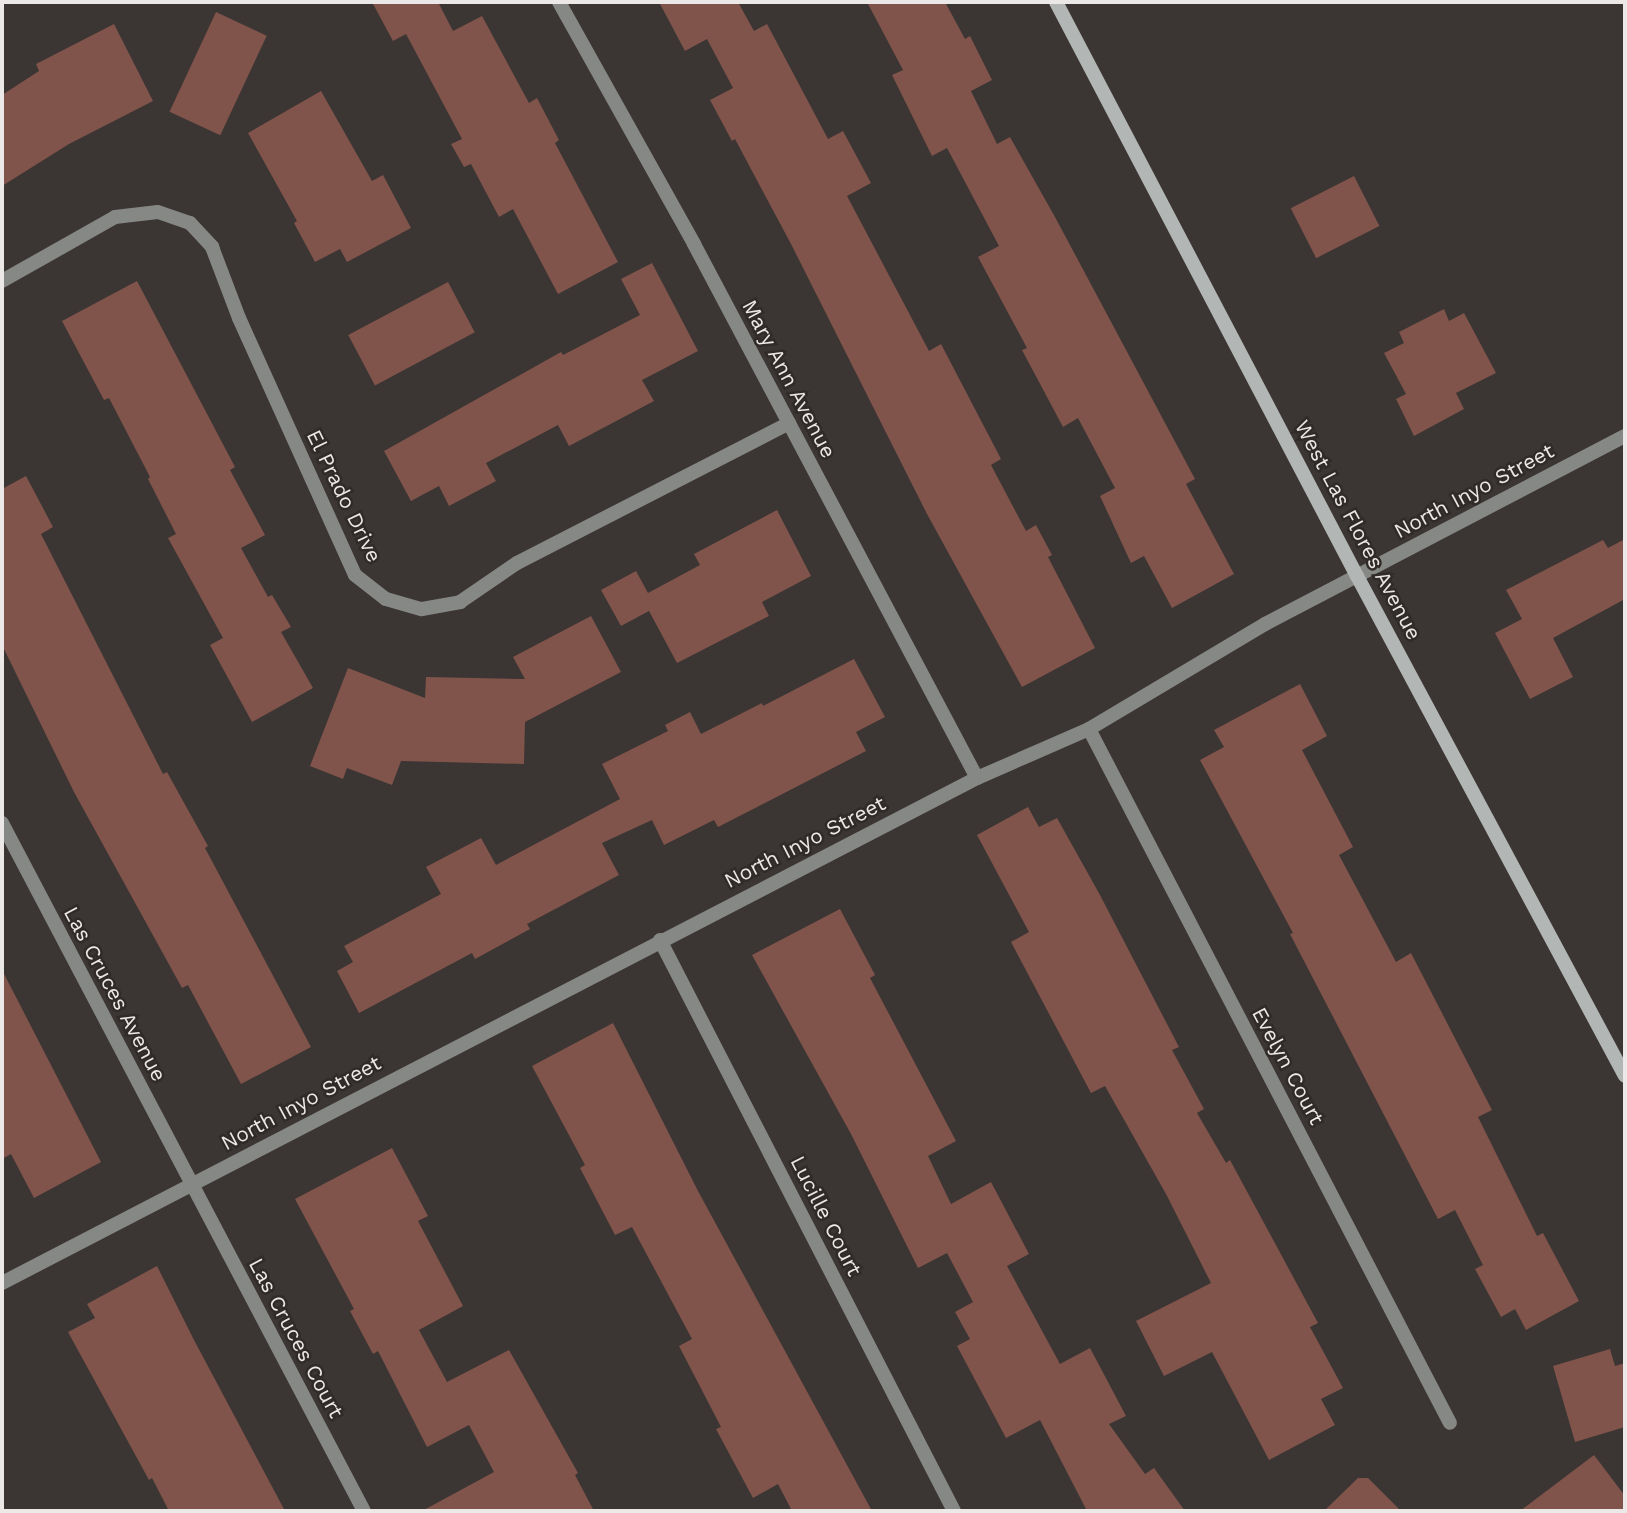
<!DOCTYPE html>
<html>
<head>
<meta charset="utf-8">
<style>
	body { margin:0 }
	#map { position:relative; width:1627px; height:1513px; overflow:hidden; background:#3b3533; font-family:"Work Sans",sans-serif }
	div>[style] { position:absolute }
	.building>* { inset:0; background:#80544b; transform-origin:0 0 }
	.street>* { height:14px; margin:-7px; padding:0 7px; transform-origin:7px; border-radius:7px; background:#868886 }
	.secondary>* { height:14px; margin:-7px; padding:0 7px; transform-origin:7px; border-radius:7px; background:#b2b6b4 }
	span { translate:-50% -50%; white-space:nowrap; text-align:center; line-height:1.15; -webkit-text-stroke:5px #302b29; paint-order:stroke }
	.street-label { font-size:21px; color:#ece8e7 }
	.frame { position:absolute; inset:0; border:4px solid #ece8e7; pointer-events:none }
</style>
</head>
<body>
<div id="map">
	<div class="building">
		<i style="clip-path:polygon(372px 2px,438px 2px,453px 31px,482px 16px,529px 103px,537px 98px,559px 140px,555px 143px,618px 262px,558px 294px,513px 209px,499px 217px,471px 164px,464px 167px,451px 144px,462px 139px,406px 34px,393px 41px)"></i>
		<i style="clip-path:polygon(659px 2px,738px 2px,754px 31px,767px 24px,828px 139px,843px 131px,871px 183px,847px 196px,929px 351px,941px 344px,1001px 459px,991px 465px,1026px 531px,1036px 525px,1052px 555px,1048px 557px,1095px 648px,1022px 687px,927px 514px,791px 244px,735px 139px,732px 141px,710px 100px,733px 88px,707px 39px,685px 51px)"></i>
		<i style="clip-path:polygon(867px 2px,945px 2px,965px 39px,970px 36px,992px 80px,971px 91px,997px 144px,1010px 137px,1055px 217px,1195px 479px,1186px 484px,1234px 574px,1172px 608px,1144px 556px,1131px 563px,1100px 496px,1115px 488px,1078px 418px,1063px 427px,1022px 350px,1027px 348px,978px 257px,999px 246px,947px 148px,932px 156px,892px 75px,903px 70px)"></i>
		<i style="left:216px;top:12px;width:56px;height:110px;rotate:25deg"></i>
		<i style="clip-path:polygon(114px 24px,153px 101px,69px 144px,2px 186px,2px 95px,39px 71px,36px 64px)"></i>
		<i style="clip-path:polygon(321px 91px,372px 181px,383px 175px,411px 228px,347px 262px,340px 249px,315px 262px,294px 223px,297px 221px,248px 133px)"></i>
		<i style="left:1354px;top:176px;width:56px;height:71px;rotate:63deg"></i>
		<i style="clip-path:polygon(652px 263px,698px 351px,642px 380px,654px 401px,569px 446px,558px 425px,486px 463px,496px 481px,449px 506px,439px 486px,411px 501px,384px 451px,561px 352px,563px 355px,640px 315px,621px 279px)"></i>
		<i style="clip-path:polygon(137px 281px,235px 467px,230px 470px,265px 535px,241px 548px,268px 597px,272px 595px,291px 627px,281px 632px,313px 688px,252px 722px,210px 645px,223px 638px,168px 538px,176px 534px,148px 479px,150px 477px,109px 398px,104px 400px,62px 321px)"></i>
		<i style="left:448px;top:282px;width:57px;height:113px;rotate:62deg"></i>
		<i style="clip-path:polygon(1444px 309px,1449px 321px,1464px 313px,1496px 373px,1456px 393px,1464px 409px,1414px 436px,1396px 399px,1406px 394px,1384px 353px,1404px 343px,1399px 332px)"></i>
		<i style="clip-path:polygon(26px 476px,53px 527px,41px 534px,163px 774px,167px 772px,208px 846px,205px 848px,311px 1047px,241px 1084px,188px 985px,182px 988px,74px 792px,2px 645px,2px 489px)"></i>
		<i style="clip-path:polygon(777px 510px,811px 576px,762px 602px,769px 616px,677px 663px,649px 611px,621px 626px,601px 590px,636px 571px,648px 593px,700px 565px,694px 554px)"></i>
		<i style="clip-path:polygon(1625px 539px,1625px 599px,1553px 638px,1573px 677px,1530px 699px,1495px 633px,1522px 619px,1506px 590px,1603px 540px,1608px 548px)"></i>
		<i style="clip-path:polygon(591px 616px,621px 672px,525px 722px,524px 764px,401px 761px,392px 785px,347px 768px,343px 779px,310px 766px,348px 668px,425px 698px,426px 677px,525px 679px,513px 657px)"></i>
		<i style="clip-path:polygon(854px 659px,885px 717px,856px 732px,866px 751px,718px 827px,714px 820px,664px 845px,652px 820px,602px 843px,619px 875px,527px 924px,530px 929px,475px 959px,472px 953px,359px 1013px,337px 971px,353px 962px,344px 946px,441px 894px,426px 867px,481px 838px,496px 865px,620px 799px,602px 764px,668px 731px,665px 725px,690px 712px,701px 734px,762px 703px,763px 706px)"></i>
		<i style="clip-path:polygon(1300px 684px,1327px 736px,1302px 750px,1353px 847px,1339px 855px,1396px 962px,1411px 953px,1492px 1110px,1478px 1117px,1537px 1236px,1543px 1233px,1579px 1301px,1526px 1330px,1515px 1309px,1501px 1317px,1475px 1269px,1483px 1265px,1455px 1210px,1438px 1219px,1290px 934px,1293px 933px,1200px 760px,1224px 747px,1214px 730px)"></i>
		<i style="clip-path:polygon(1028px 807px,1039px 827px,1057px 818px,1100px 895px,1179px 1047px,1172px 1050px,1204px 1109px,1197px 1113px,1226px 1163px,1230px 1160px,1318px 1323px,1310px 1327px,1343px 1388px,1321px 1399px,1335px 1425px,1269px 1460px,1212px 1352px,1164px 1376px,1136px 1321px,1211px 1283px,1166px 1194px,1105px 1086px,1091px 1093px,1011px 942px,1029px 932px,977px 835px)"></i>
		<i style="clip-path:polygon(840px 909px,875px 975px,870px 978px,956px 1141px,928px 1156px,951px 1204px,991px 1182px,1029px 1254px,1007px 1266px,1060px 1364px,1090px 1348px,1126px 1416px,1109px 1424px,1145px 1474px,1154px 1468px,1185px 1511px,1087px 1511px,1040px 1420px,1006px 1438px,957px 1346px,970px 1339px,955px 1312px,973px 1302px,947px 1253px,918px 1268px,851px 1134px,752px 955px)"></i>
		<i style="clip-path:polygon(2px 970px,101px 1162px,34px 1198px,11px 1154px,2px 1159px)"></i>
		<i style="clip-path:polygon(613px 1023px,698px 1191px,872px 1511px,792px 1511px,778px 1484px,753px 1498px,716px 1429px,721px 1427px,679px 1346px,692px 1339px,632px 1227px,615px 1235px,580px 1168px,585px 1165px,532px 1066px)"></i>
		<i style="clip-path:polygon(392px 1148px,428px 1216px,418px 1221px,463px 1306px,419px 1330px,447px 1382px,509px 1350px,578px 1473px,575px 1475px,594px 1511px,422px 1511px,494px 1472px,469px 1425px,427px 1447px,378px 1351px,373px 1354px,350px 1311px,354px 1309px,295px 1199px)"></i>
		<i style="clip-path:polygon(157px 1266px,194px 1340px,285px 1511px,169px 1511px,152px 1478px,149px 1480px,68px 1332px,95px 1318px,87px 1304px)"></i>
		<i style="clip-path:polygon(1610px 1349px,1615px 1366px,1625px 1363px,1625px 1427px,1575px 1442px,1553px 1366px)"></i>
		<i style="clip-path:polygon(1594px 1455px,1625px 1496px,1625px 1511px,1520px 1511px)"></i>
		<i style="clip-path:polygon(1358px 1478px,1368px 1478px,1401px 1511px,1324px 1511px)"></i>
	</div>
	<div class="street">
		<i style="left:559px;top:2px;width:277px;rotate:60.8deg"></i>
		<i style="left:694px;top:244px;width:604px;rotate:62.08deg"></i>
		<i style="left:2px;top:281px;width:130px;rotate:-29.5deg"></i>
		<i style="left:115px;top:217px;width:43px;rotate:-6.6deg"></i>
		<i style="left:158px;top:212px;width:34px;rotate:19deg"></i>
		<i style="left:190px;top:223px;width:33px;rotate:47deg"></i>
		<i style="left:212px;top:247px;width:76px;rotate:69.2deg"></i>
		<i style="left:239px;top:318px;width:282px;rotate:65.7deg"></i>
		<i style="left:355px;top:575px;width:39px;rotate:38deg"></i>
		<i style="left:386px;top:599px;width:37px;rotate:16deg"></i>
		<i style="left:422px;top:609px;width:39px;rotate:-10deg"></i>
		<i style="left:460px;top:602px;width:69px;rotate:-34.4deg"></i>
		<i style="left:517px;top:563px;width:306px;rotate:-27.2deg"></i>
		<i style="left:1089px;top:729px;width:782px;rotate:62.52deg"></i>
		<i style="left:2px;top:823px;width:777px;rotate:62.25deg"></i>
		<i style="left:660px;top:940px;width:642px;rotate:62.76deg"></i>
		<i style="left:2px;top:1283px;width:1098px;rotate:-27.38deg"></i>
		<i style="left:977px;top:778px;width:122px;rotate:-23.6deg"></i>
		<i style="left:1089px;top:729px;width:205px;rotate:-30.8deg"></i>
		<i style="left:1265px;top:624px;width:406px;rotate:-27.6deg"></i>
	</div>
	<div class="secondary">
		<i style="left:1056px;top:2px;width:648px;rotate:62.33deg"></i>
		<i style="left:1357px;top:576px;width:567px;rotate:61.81deg"></i>
	</div>
	<div class="street-label">
		<span style="left:789px;top:379px;rotate:62deg">Mary Ann Avenue</span>
		<span style="left:1474px;top:491px;rotate:-28deg">North Inyo Street</span>
		<span style="left:344px;top:496px;rotate:64deg">El Prado Drive</span>
		<span style="left:1358px;top:530px;rotate:62deg">West Las Flores Avenue</span>
		<span style="left:805px;top:842px;rotate:-27deg">North Inyo Street</span>
		<span style="left:115px;top:994px;rotate:62deg">Las Cruces Avenue</span>
		<span style="left:1288px;top:1066px;rotate:62deg">Evelyn Court</span>
		<span style="left:301px;top:1103px;rotate:-28deg">North Inyo Street</span>
		<span style="left:826px;top:1216px;rotate:63deg">Lucille Court</span>
		<span style="left:296px;top:1338px;rotate:62deg">Las Cruces Court</span>
	</div>
	<div class="frame"></div>
</div>
</body>
</html>
